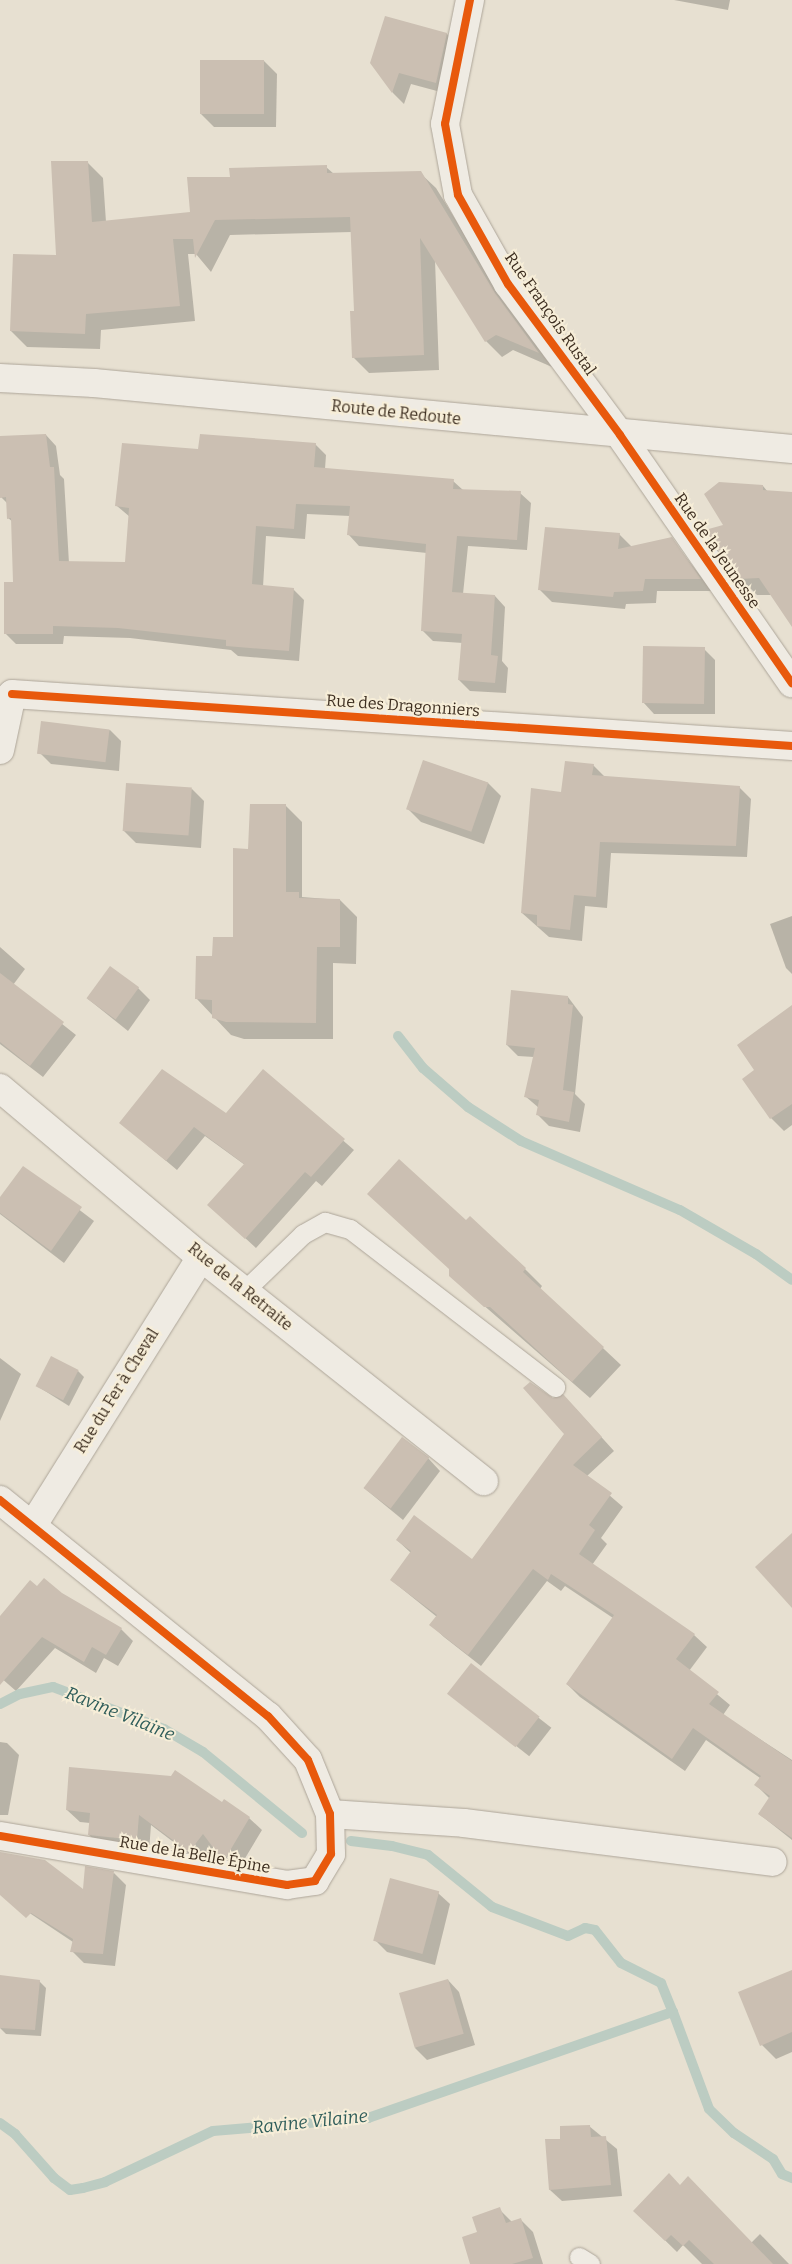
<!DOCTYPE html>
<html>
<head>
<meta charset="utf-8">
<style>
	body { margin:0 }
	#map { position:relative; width:792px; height:2264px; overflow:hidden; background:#e7e0d1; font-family:Bitter,serif }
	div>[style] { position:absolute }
	.shadow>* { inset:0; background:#0003; transform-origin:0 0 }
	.stream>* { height:10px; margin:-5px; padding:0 5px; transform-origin:5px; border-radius:5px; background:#bcccc2 }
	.building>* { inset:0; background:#cbbfb2; transform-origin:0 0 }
	.roads { filter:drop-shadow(0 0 1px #ada599) drop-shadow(0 0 1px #ada599) }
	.lane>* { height:19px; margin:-9.5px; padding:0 9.5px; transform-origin:9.5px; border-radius:9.5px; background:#efebe3 }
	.street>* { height:28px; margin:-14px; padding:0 14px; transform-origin:14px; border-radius:14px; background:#efebe3 }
	.secondary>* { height:28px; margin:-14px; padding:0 14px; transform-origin:14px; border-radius:14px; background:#efebe3 }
	.cycleway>* { height:8px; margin:-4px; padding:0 4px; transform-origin:4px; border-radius:4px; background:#e8590c }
	span { translate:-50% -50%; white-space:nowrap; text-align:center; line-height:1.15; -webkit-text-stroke:4px #f7eed8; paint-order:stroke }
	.street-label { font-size:16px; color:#3d2e20 }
	.water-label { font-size:18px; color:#2f5d5a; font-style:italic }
</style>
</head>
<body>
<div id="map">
	<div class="shadow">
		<i style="clip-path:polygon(674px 0,730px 0,728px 10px)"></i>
		<i style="clip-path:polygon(386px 17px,447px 34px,459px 47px,448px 94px,411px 84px,404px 104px,393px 93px,372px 62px)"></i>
		<i style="clip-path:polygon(264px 61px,277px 74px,276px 127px,214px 127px,201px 114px)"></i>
		<i style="clip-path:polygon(87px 162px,103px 178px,106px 222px,191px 214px,232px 178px,326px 167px,334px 174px,420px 173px,436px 188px,511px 310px,552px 367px,513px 350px,502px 357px,486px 341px,435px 260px,439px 370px,369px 373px,353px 357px,355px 312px,352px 232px,230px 235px,211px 272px,196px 254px,188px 254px,195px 321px,101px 330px,100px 349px,27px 347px,11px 331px,57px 257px)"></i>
		<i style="clip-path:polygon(46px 435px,56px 446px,60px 475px,64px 479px,69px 563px,126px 564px,130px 517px,117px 506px,200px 450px,315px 444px,326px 455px,325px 469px,453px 481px,463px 490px,520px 493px,531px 503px,527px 550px,468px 546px,463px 594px,495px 596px,505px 607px,502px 661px,508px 668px,506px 693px,470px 691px,459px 680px,463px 643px,433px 641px,422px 630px,427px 553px,359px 546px,349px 535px,350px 516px,307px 514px,305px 539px,266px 536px,263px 587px,293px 589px,304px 600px,299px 661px,238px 656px,231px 650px,130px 638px,64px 636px,63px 644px,16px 644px,5px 633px,14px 584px,13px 522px,8px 518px,8px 504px,1px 497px,0 437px)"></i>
		<i style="clip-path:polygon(763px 486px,768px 492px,792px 493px,792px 625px,772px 595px,757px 595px,740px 578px,725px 526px)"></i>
		<i style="clip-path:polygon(619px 534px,632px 547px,671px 538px,712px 591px,657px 591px,656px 603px,626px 604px,625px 609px,552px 602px,540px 590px)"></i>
		<i style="clip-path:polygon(704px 649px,715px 660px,715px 714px,654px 714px,643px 702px)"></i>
		<i style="clip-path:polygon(110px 730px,121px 741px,119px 771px,51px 764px,40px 753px)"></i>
		<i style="clip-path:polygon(424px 761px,488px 783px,501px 796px,484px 844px,421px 822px,408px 809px)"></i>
		<i style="clip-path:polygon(593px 765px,605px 777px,739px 787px,751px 799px,747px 857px,611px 853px,607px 908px,585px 906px,582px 941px,549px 937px,522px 913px)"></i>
		<i style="clip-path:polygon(192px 789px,204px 801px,201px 848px,136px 843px,124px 831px)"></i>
		<i style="clip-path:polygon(285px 805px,302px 822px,302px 897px,340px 900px,357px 917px,356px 964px,333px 963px,333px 1039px,244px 1039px,231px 1035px,197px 999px,214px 958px,234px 938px,249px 851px)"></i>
		<i style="clip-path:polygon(792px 916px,792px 974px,786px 968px,770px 924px)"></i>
		<i style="clip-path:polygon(0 947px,25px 969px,13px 985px,76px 1035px,43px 1077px,0 1044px)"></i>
		<i style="clip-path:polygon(138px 988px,150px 1000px,128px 1031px,88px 999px)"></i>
		<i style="clip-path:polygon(568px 997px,583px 1017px,575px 1094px,585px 1104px,580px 1132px,549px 1126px,538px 1115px,539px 1108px,525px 1096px,534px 1057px,518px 1056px,507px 1045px)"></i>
		<i style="clip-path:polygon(792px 1037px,792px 1125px,784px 1131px,771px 1118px)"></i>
		<i style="clip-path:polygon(263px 1071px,354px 1150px,322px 1186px,316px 1181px,256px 1248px,219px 1214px,245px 1165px,205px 1136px,177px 1170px,121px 1123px,226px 1114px)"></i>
		<i style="clip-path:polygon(23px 1167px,94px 1221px,64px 1263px,0 1214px,0 1199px)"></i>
		<i style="clip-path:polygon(466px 1222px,525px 1269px,542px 1286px,540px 1289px,621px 1365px,590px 1398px,450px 1276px)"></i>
		<i style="clip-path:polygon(0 1358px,21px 1374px,0 1421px)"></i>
		<i style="clip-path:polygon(78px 1371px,84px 1377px,69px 1406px,37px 1386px)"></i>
		<i style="clip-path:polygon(553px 1399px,576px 1409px,614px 1451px,587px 1476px,623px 1507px,601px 1538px,607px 1544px,592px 1565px,694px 1635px,707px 1647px,689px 1671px,730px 1705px,723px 1715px,792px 1760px,792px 1840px,759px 1814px,770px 1799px,756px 1785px,760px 1778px,706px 1740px,685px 1771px,580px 1697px,567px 1684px,613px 1618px,565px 1586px,561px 1591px,547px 1581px,481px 1666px,444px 1637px,431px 1625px,437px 1617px,391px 1580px,411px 1553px,397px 1540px,472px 1561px,566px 1434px)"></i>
		<i style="clip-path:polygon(428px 1458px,440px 1471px,403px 1520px,364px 1488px)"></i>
		<i style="clip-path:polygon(37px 1588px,61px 1594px,121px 1629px,133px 1641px,118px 1666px,104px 1658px,96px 1673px,55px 1648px,16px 1691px,0 1677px,0 1618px)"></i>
		<i style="left:471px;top:1665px;width:102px;height:36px;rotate:38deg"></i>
		<i style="clip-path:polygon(0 1742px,7px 1743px,19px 1755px,8px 1815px,0 1815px)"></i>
		<i style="clip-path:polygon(222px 1804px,249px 1818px,262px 1830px,238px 1870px,215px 1847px,201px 1863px,151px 1825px,149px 1851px,102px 1847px,89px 1835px,90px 1823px,80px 1822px,67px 1810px)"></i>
		<i style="clip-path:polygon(114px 1873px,126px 1885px,115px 1966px,84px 1963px,72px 1951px,73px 1942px,16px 1904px,84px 1892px)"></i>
		<i style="clip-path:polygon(438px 1893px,450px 1904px,435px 1965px,387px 1952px,375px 1940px)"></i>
		<i style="clip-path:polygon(792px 1971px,792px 2052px,776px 2059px,762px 2045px)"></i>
		<i style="clip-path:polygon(448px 1980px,459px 1992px,475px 2045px,427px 2060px,415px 2048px)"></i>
		<i style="clip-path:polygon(39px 1981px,46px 1988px,41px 2036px,6px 2034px,0 2028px,0 2021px)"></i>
		<i style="clip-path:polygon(589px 2126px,617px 2149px,622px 2196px,562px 2201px,550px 2190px,561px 2140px)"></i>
		<i style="clip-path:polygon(680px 2186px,751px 2243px,760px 2234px,789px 2264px,702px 2264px,683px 2245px,677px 2252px,635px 2211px)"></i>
		<i style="clip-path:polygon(499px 2209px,512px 2222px,521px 2220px,533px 2232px,543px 2264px,471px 2264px,478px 2233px)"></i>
	</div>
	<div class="stream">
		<i style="left:398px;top:1036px;width:41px;rotate:52deg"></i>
		<i style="left:423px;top:1068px;width:60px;rotate:40.9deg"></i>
		<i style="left:468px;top:1107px;width:63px;rotate:32.7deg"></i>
		<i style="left:521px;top:1141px;width:173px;rotate:23.5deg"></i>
		<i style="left:680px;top:1210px;width:88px;rotate:30.1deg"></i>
		<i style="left:756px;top:1254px;width:44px;rotate:35.8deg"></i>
		<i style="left:0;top:1704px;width:22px;rotate:-27deg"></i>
		<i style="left:20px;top:1694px;width:34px;rotate:-12deg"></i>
		<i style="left:53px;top:1687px;width:119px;rotate:20.7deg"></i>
		<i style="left:164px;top:1729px;width:45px;rotate:30.5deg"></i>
		<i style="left:203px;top:1752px;width:128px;rotate:39.3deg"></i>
		<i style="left:351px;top:1841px;width:41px;rotate:7deg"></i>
		<i style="left:392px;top:1846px;width:37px;rotate:14deg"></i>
		<i style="left:428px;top:1855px;width:82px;rotate:39.1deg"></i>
		<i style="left:492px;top:1907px;width:81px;rotate:20.9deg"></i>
		<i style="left:568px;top:1936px;width:19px;rotate:-25deg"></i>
		<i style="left:585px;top:1928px;width:10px;rotate:11deg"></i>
		<i style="left:595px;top:1930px;width:42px;rotate:51.8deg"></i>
		<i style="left:621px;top:1963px;width:45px;rotate:26.6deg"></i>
		<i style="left:661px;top:1983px;width:31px;rotate:68deg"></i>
		<i style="left:0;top:2123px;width:19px;rotate:36deg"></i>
		<i style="left:15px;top:2134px;width:59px;rotate:48.4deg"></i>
		<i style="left:54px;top:2178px;width:20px;rotate:37deg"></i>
		<i style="left:70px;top:2190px;width:13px;rotate:-9deg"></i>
		<i style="left:83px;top:2188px;width:23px;rotate:-15deg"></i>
		<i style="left:105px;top:2182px;width:119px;rotate:-25.3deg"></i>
		<i style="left:213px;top:2131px;width:156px;rotate:-4.8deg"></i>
		<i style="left:368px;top:2118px;width:323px;rotate:-19.2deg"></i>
		<i style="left:673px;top:2012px;width:103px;rotate:69.6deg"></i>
		<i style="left:709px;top:2109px;width:35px;rotate:44deg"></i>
		<i style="left:734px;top:2133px;width:47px;rotate:33.7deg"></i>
		<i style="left:773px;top:2159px;width:17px;rotate:59deg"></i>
		<i style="left:782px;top:2174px;width:11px;rotate:22deg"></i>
	</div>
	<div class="building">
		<i style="clip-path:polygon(385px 16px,447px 33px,436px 83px,399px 73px,392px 93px,370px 63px)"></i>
		<i style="left:200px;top:60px;width:64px;height:54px"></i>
		<i style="clip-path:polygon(51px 161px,88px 161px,92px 222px,190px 212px,187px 177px,230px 177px,229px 168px,327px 165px,327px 173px,421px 171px,495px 293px,539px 353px,496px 335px,485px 342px,420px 238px,424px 355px,352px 358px,350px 311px,354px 311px,350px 217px,215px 220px,195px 258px,193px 239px,173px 239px,180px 306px,86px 314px,85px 334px,10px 331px,13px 254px,56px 255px)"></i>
		<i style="clip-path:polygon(46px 434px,50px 467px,54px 467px,59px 561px,125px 562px,129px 508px,115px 506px,122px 443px,198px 449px,200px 434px,316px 443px,314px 467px,454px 479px,453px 489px,521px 491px,517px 540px,457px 536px,452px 592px,495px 595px,491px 655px,498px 656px,495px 683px,458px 680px,462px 634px,421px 631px,426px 544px,347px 535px,350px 506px,296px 504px,294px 529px,256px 526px,252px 584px,294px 588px,289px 651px,226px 646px,226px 640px,118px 628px,53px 626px,53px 634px,4px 634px,4px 582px,13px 582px,11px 518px,7px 519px,6px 497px,0 498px,0 436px)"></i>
		<i style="clip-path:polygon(719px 482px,763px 485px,763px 490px,792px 492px,792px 627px,759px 578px,739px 579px,705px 530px,723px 525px,704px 494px)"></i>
		<i style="clip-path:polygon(545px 527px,620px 533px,618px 549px,672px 537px,701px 579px,645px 579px,643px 591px,614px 592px,613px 597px,538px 590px)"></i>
		<i style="left:705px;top:647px;width:57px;height:62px;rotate:91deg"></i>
		<i style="left:41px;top:721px;width:69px;height:33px;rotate:7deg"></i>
		<i style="left:423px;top:760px;width:69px;height:52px;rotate:19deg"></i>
		<i style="clip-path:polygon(565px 761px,594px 764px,592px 775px,740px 786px,736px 846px,600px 842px,596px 897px,574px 895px,570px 930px,537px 926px,537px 915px,521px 913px,531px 788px,561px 792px)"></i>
		<i style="left:126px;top:783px;width:66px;height:48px;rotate:4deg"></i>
		<i style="clip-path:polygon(250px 804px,286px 804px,286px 892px,299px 892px,299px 898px,340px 899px,340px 947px,317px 947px,316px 1023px,226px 1022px,212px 1018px,212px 1000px,195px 999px,196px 956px,212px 956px,213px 937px,233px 937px,233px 848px,248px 849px)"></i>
		<i style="left:110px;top:966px;width:36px;height:40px;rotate:36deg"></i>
		<i style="clip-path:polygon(0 973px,64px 1022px,30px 1066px,0 1042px)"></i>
		<i style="clip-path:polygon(511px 990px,568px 996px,568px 1004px,573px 1005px,563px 1090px,574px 1092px,569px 1122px,536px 1115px,539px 1100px,524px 1097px,535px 1048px,506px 1045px)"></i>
		<i style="clip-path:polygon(792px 1005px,792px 1104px,770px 1119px,742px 1079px,754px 1070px,737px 1045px)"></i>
		<i style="clip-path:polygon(162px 1069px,226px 1113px,263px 1069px,345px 1139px,311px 1177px,305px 1172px,245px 1239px,207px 1205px,244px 1164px,194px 1127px,166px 1161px,119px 1123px)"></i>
		<i style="clip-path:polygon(399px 1159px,466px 1220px,470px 1216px,526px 1268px,523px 1272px,604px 1347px,572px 1382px,490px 1307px,484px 1307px,449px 1276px,449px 1269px,367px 1194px)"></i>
		<i style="clip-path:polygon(23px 1166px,82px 1207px,51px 1251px,0 1213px,0 1197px)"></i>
		<i style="left:51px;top:1356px;width:31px;height:34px;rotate:27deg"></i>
		<i style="clip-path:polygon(530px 1382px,553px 1398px,563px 1394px,602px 1437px,573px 1465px,612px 1493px,589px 1525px,595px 1530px,579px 1554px,695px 1634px,676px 1659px,719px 1692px,709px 1704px,792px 1761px,792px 1838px,758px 1814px,770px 1796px,754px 1785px,761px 1776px,693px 1728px,672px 1759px,566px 1684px,614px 1615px,551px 1574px,548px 1580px,533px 1569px,468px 1655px,429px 1625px,437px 1615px,390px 1580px,411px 1551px,396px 1540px,414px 1515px,472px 1559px,564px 1434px,523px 1388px)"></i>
		<i style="left:402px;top:1437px;width:34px;height:64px;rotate:37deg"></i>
		<i style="clip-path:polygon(792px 1533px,792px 1608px,755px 1567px)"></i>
		<i style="clip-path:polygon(44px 1578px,62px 1593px,122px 1628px,106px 1655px,92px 1647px,84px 1662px,42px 1637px,0 1685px,0 1616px,30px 1580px,37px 1586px)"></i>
		<i style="left:471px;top:1663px;width:87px;height:39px;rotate:38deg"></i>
		<i style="clip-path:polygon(69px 1767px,171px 1776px,175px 1770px,222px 1802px,224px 1799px,250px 1817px,225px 1859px,221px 1858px,203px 1834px,189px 1852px,139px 1815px,137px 1840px,88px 1835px,90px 1813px,66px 1810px)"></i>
		<i style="clip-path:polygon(0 1852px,45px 1860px,83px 1889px,85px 1866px,114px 1871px,103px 1954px,70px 1952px,73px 1939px,31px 1913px,26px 1918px,0 1895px)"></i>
		<i style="left:390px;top:1878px;width:51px;height:65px;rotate:15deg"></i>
		<i style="clip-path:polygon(792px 1970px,792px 2032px,760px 2046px,738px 1992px)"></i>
		<i style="clip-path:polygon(0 1975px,40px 1980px,35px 2030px,0 2028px)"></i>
		<i style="left:448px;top:1979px;width:57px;height:51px;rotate:74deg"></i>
		<i style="clip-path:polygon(590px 2125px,591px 2137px,606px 2136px,611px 2185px,549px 2190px,545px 2139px,560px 2139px,560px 2126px)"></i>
		<i style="clip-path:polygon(669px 2173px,680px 2185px,688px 2176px,773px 2264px,714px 2264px,689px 2240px,683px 2246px,671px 2235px,665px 2241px,633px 2211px)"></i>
		<i style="clip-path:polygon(500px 2207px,506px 2223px,521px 2218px,533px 2258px,512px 2264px,470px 2264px,462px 2237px,477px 2232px,472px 2217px)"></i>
	</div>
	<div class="roads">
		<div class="lane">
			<i style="left:244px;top:1291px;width:82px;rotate:-44deg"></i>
			<i style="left:303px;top:1234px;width:25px;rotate:-29deg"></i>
			<i style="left:325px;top:1222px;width:26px;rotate:16deg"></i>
			<i style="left:350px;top:1229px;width:259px;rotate:37.6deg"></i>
			<i style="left:579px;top:2257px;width:13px;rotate:32deg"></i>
		</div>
		<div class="street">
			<i style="left:470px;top:0;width:126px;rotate:101.4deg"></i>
			<i style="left:445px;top:124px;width:72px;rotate:79.6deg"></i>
			<i style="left:458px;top:195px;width:102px;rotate:60.7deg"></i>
			<i style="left:508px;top:284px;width:188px;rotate:53.4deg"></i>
			<i style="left:620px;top:435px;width:302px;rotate:55.3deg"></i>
			<i style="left:12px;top:694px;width:782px;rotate:3.81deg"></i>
			<i style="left:0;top:750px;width:57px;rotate:-77.9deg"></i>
			<i style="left:0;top:1088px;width:263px;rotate:40.1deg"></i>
			<i style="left:201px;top:1257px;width:361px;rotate:38.4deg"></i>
			<i style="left:0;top:1500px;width:344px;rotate:38.9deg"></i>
			<i style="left:268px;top:1716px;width:59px;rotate:47.7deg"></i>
			<i style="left:308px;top:1760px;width:58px;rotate:67.8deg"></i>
			<i style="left:330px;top:1814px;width:40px;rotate:88.6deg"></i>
			<i style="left:331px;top:1854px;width:31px;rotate:121deg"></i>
			<i style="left:315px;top:1881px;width:28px;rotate:172deg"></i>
			<i style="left:287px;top:1885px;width:291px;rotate:-170.3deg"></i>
			<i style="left:33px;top:1525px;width:316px;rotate:-57.9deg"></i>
			<i style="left:330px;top:1814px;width:134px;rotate:3.8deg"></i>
			<i style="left:464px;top:1823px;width:311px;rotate:7.2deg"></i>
		</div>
		<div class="secondary">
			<i style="left:0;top:378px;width:94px;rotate:3deg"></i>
			<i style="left:94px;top:383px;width:701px;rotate:5.4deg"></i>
		</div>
	</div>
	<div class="cycleway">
		<i style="left:470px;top:0;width:126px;rotate:101.4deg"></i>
		<i style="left:445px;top:124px;width:72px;rotate:79.6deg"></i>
		<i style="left:458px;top:195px;width:102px;rotate:60.7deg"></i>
		<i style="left:508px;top:284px;width:188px;rotate:53.4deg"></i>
		<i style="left:620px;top:435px;width:302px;rotate:55.3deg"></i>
		<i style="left:12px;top:694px;width:782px;rotate:3.81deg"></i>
		<i style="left:0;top:1500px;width:344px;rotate:38.9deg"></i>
		<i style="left:268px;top:1716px;width:59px;rotate:47.7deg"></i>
		<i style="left:308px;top:1760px;width:58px;rotate:67.8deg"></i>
		<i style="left:330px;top:1814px;width:40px;rotate:88.6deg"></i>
		<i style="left:331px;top:1854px;width:31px;rotate:121deg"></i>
		<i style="left:315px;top:1881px;width:28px;rotate:172deg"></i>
		<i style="left:287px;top:1885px;width:291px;rotate:-170.3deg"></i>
	</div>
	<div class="street-label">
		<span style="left:550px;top:314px;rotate:55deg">Rue François Rustal</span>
		<span style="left:396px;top:413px;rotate:6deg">Route de Redoute</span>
		<span style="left:717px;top:551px;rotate:55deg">Rue de la Jeunesse</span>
		<span style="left:403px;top:706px;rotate:4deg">Rue des Dragonniers</span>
		<span style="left:240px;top:1287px;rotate:39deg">Rue de la Retraite</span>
		<span style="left:117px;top:1391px;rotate:-58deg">Rue du Fer à Cheval</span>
		<span style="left:195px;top:1855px;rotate:10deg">Rue de la Belle Épine</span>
	</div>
	<div class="water-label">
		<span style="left:120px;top:1714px;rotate:22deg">Ravine Vilaine</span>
		<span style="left:310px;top:2122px;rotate:-6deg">Ravine Vilaine</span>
	</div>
</div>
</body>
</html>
